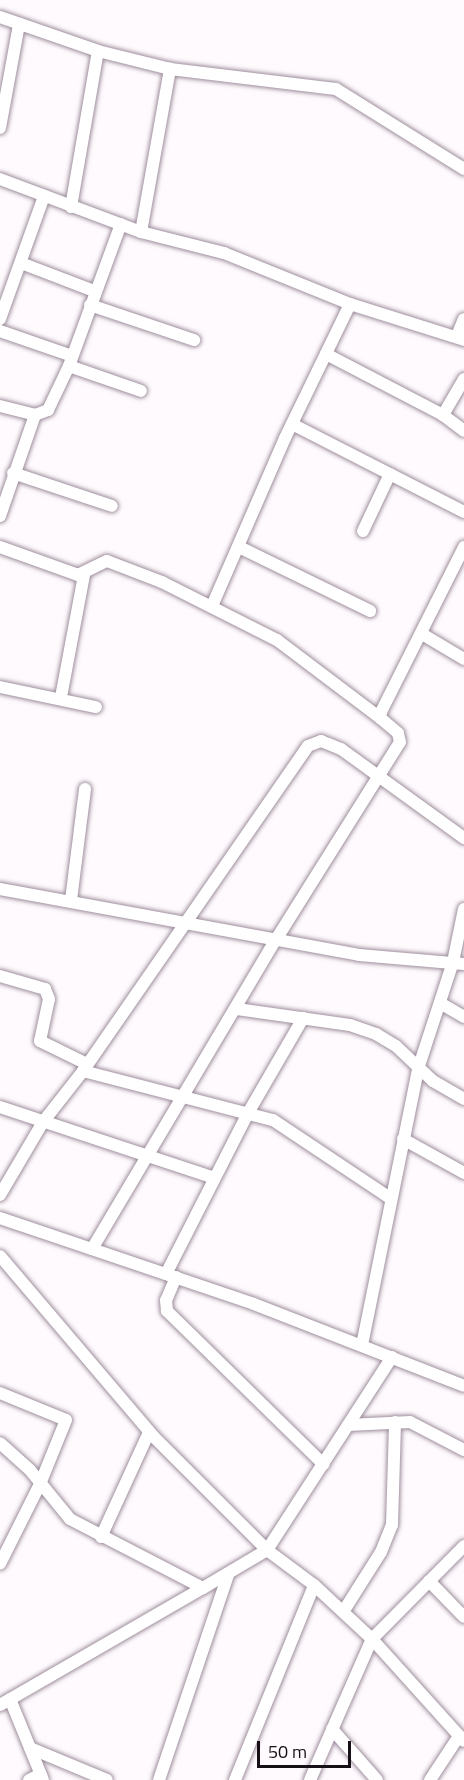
<!DOCTYPE html>
<html>
<head>
<meta charset="utf-8">
<style>
	body { margin:0 }
	#map { position:relative; width:464px; height:1780px; overflow:hidden; background:#fefafd; font-family:"Titillium Web",sans-serif }
	div>[style] { position:absolute }
	.roads { filter:drop-shadow(0 0 2px #9e8e9d) drop-shadow(0 0 2px #9e8e9d) }
	.minor>* { height:12px; margin:-6px; padding:0 6px; transform-origin:6px; border-radius:6px; background:#fff }
	span { translate:-50% -50%; white-space:nowrap; text-align:center; line-height:1.15; -webkit-text-stroke:5px #fefafd; paint-order:stroke }
	.scale { position:absolute; left:257px; top:1741px; width:94px; height:27px; box-sizing:border-box; border:3px solid #161016; border-top:0; padding-left:8px; font-size:18px; line-height:21px; white-space:nowrap; color:#161016; -webkit-text-stroke:4px #fefafd; paint-order:stroke }
</style>
</head>
<body>
<div id="map">
	<div class="roads">
		<div class="minor">
			<i style="left:0;top:17px;width:104px;rotate:19.1deg"></i>
			<i style="left:98px;top:51px;width:74px;rotate:14deg"></i>
			<i style="left:170px;top:69px;width:167px;rotate:6.9deg"></i>
			<i style="left:336px;top:89px;width:151px;rotate:32deg"></i>
			<i style="left:0;top:128px;width:106px;rotate:-79.6deg"></i>
			<i style="left:0;top:179px;width:151px;rotate:20.6deg"></i>
			<i style="left:141px;top:232px;width:86px;rotate:14.2deg"></i>
			<i style="left:224px;top:253px;width:136px;rotate:22deg"></i>
			<i style="left:350px;top:304px;width:120px;rotate:17.5deg"></i>
			<i style="left:71px;top:207px;width:158px;rotate:-80.2deg"></i>
			<i style="left:141px;top:232px;width:166px;rotate:-79.9deg"></i>
			<i style="left:21px;top:263px;width:78px;rotate:21deg"></i>
			<i style="left:90px;top:305px;width:110px;rotate:18.6deg"></i>
			<i style="left:0;top:319px;width:131px;rotate:-70.3deg"></i>
			<i style="left:0;top:331px;width:76px;rotate:19.1deg"></i>
			<i style="left:457px;top:336px;width:18px;rotate:-68deg"></i>
			<i style="left:326px;top:354px;width:132px;rotate:27.5deg"></i>
			<i style="left:69px;top:366px;width:76px;rotate:19.1deg"></i>
			<i style="left:464px;top:379px;width:42px;rotate:120.3deg"></i>
			<i style="left:443px;top:415px;width:26px;rotate:37deg"></i>
			<i style="left:0;top:406px;width:36px;rotate:14deg"></i>
			<i style="left:35px;top:415px;width:14px;rotate:-21deg"></i>
			<i style="left:48px;top:410px;width:49px;rotate:-64.5deg"></i>
			<i style="left:69px;top:366px;width:151px;rotate:-69.9deg"></i>
			<i style="left:292px;top:424px;width:193px;rotate:27.1deg"></i>
			<i style="left:13px;top:473px;width:104px;rotate:18.4deg"></i>
			<i style="left:0;top:516px;width:107px;rotate:-70.9deg"></i>
			<i style="left:363px;top:531px;width:63px;rotate:-64.7deg"></i>
			<i style="left:0;top:547px;width:83px;rotate:19.7deg"></i>
			<i style="left:78px;top:575px;width:32px;rotate:-26deg"></i>
			<i style="left:107px;top:561px;width:59px;rotate:20.9deg"></i>
			<i style="left:162px;top:582px;width:129px;rotate:26.8deg"></i>
			<i style="left:277px;top:640px;width:129px;rotate:37.1deg"></i>
			<i style="left:239px;top:547px;width:146px;rotate:26deg"></i>
			<i style="left:212px;top:606px;width:183px;rotate:-66.5deg"></i>
			<i style="left:285px;top:438px;width:149px;rotate:-64.1deg"></i>
			<i style="left:422px;top:634px;width:49px;rotate:30.8deg"></i>
			<i style="left:0;top:687px;width:98px;rotate:11.8deg"></i>
			<i style="left:61px;top:697px;width:124px;rotate:-79.3deg"></i>
			<i style="left:0;top:889px;width:365px;rotate:10.4deg"></i>
			<i style="left:359px;top:955px;width:105px;rotate:4.9deg"></i>
			<i style="left:71px;top:900px;width:112px;rotate:-82.8deg"></i>
			<i style="left:0;top:976px;width:47px;rotate:16.1deg"></i>
			<i style="left:45px;top:989px;width:11px;rotate:68deg"></i>
			<i style="left:49px;top:999px;width:43px;rotate:102.1deg"></i>
			<i style="left:40px;top:1041px;width:52px;rotate:26.1deg"></i>
			<i style="left:440px;top:1003px;width:28px;rotate:30deg"></i>
			<i style="left:237px;top:1009px;width:114px;rotate:8.1deg"></i>
			<i style="left:350px;top:1025px;width:28px;rotate:19deg"></i>
			<i style="left:376px;top:1034px;width:23px;rotate:31deg"></i>
			<i style="left:396px;top:1046px;width:51px;rotate:43.4deg"></i>
			<i style="left:433px;top:1081px;width:36px;rotate:30deg"></i>
			<i style="left:83px;top:1071px;width:196px;rotate:14.5deg"></i>
			<i style="left:273px;top:1120px;width:141px;rotate:33.7deg"></i>
			<i style="left:0;top:1107px;width:226px;rotate:18.3deg"></i>
			<i style="left:403px;top:1139px;width:70px;rotate:29.1deg"></i>
			<i style="left:0;top:1195px;width:85px;rotate:-59.5deg"></i>
			<i style="left:43px;top:1122px;width:65px;rotate:-51.9deg"></i>
			<i style="left:83px;top:1071px;width:395px;rotate:-55.3deg"></i>
			<i style="left:308px;top:746px;width:14px;rotate:-21deg"></i>
			<i style="left:321px;top:741px;width:22px;rotate:22deg"></i>
			<i style="left:341px;top:749px;width:152px;rotate:35.9deg"></i>
			<i style="left:0;top:1218px;width:268px;rotate:18.7deg"></i>
			<i style="left:254px;top:1304px;width:225px;rotate:21.3deg"></i>
			<i style="left:92px;top:1249px;width:362px;rotate:-59.3deg"></i>
			<i style="left:277px;top:938px;width:231px;rotate:-57.9deg"></i>
			<i style="left:400px;top:742px;width:9px;rotate:-103deg"></i>
			<i style="left:398px;top:733px;width:23px;rotate:-140deg"></i>
			<i style="left:380px;top:718px;width:6px;rotate:-81deg"></i>
			<i style="left:381px;top:712px;width:185px;rotate:-63.3deg"></i>
			<i style="left:0;top:1256px;width:236px;rotate:49.6deg"></i>
			<i style="left:153px;top:1436px;width:161px;rotate:45deg"></i>
			<i style="left:267px;top:1550px;width:74px;rotate:149.3deg"></i>
			<i style="left:203px;top:1588px;width:150px;rotate:-152.6deg"></i>
			<i style="left:70px;top:1519px;width:63px;rotate:-129.2deg"></i>
			<i style="left:30px;top:1470px;width:40px;rotate:-138deg"></i>
			<i style="left:166px;top:1274px;width:181px;rotate:-63deg"></i>
			<i style="left:248px;top:1113px;width:110px;rotate:-59.9deg"></i>
			<i style="left:176px;top:1277px;width:25px;rotate:113deg"></i>
			<i style="left:166px;top:1300px;width:11px;rotate:85deg"></i>
			<i style="left:167px;top:1311px;width:219px;rotate:44.4deg"></i>
			<i style="left:362px;top:1345px;width:282px;rotate:-78.5deg"></i>
			<i style="left:418px;top:1069px;width:113px;rotate:-71.9deg"></i>
			<i style="left:453px;top:962px;width:54px;rotate:-78.3deg"></i>
			<i style="left:392px;top:1357px;width:230px;rotate:122.9deg"></i>
			<i style="left:267px;top:1550px;width:59px;rotate:36.7deg"></i>
			<i style="left:314px;top:1585px;width:79px;rotate:43deg"></i>
			<i style="left:372px;top:1639px;width:137px;rotate:48deg"></i>
			<i style="left:0;top:1393px;width:71px;rotate:22.2deg"></i>
			<i style="left:66px;top:1420px;width:69px;rotate:112.1deg"></i>
			<i style="left:40px;top:1484px;width:89px;rotate:116.6deg"></i>
			<i style="left:348px;top:1425px;width:62px;rotate:-2.8deg"></i>
			<i style="left:410px;top:1422px;width:61px;rotate:27.4deg"></i>
			<i style="left:101px;top:1537px;width:115px;rotate:-65.4deg"></i>
			<i style="left:429px;top:1581px;width:50px;rotate:45.8deg"></i>
			<i style="left:343px;top:1612px;width:71px;rotate:-57.7deg"></i>
			<i style="left:381px;top:1552px;width:29px;rotate:-68deg"></i>
			<i style="left:392px;top:1525px;width:103px;rotate:-88.3deg"></i>
			<i style="left:10px;top:1699px;width:87px;rotate:67.8deg"></i>
			<i style="left:0;top:1705px;width:234px;rotate:-30deg"></i>
			<i style="left:332px;top:1729px;width:68px;rotate:48.6deg"></i>
			<i style="left:30px;top:1748px;width:83px;rotate:22.6deg"></i>
			<i style="left:29px;top:1780px;width:13px;rotate:-27deg"></i>
			<i style="left:159px;top:1780px;width:216px;rotate:-71.4deg"></i>
			<i style="left:235px;top:1780px;width:210px;rotate:-67.9deg"></i>
			<i style="left:310px;top:1780px;width:154px;rotate:-66.3deg"></i>
			<i style="left:372px;top:1639px;width:131px;rotate:-45.3deg"></i>
			<i style="left:430px;top:1780px;width:53px;rotate:-56.6deg"></i>
		</div>
	</div>
	<div class="scale">50 m</div>
</div>
</body>
</html>
